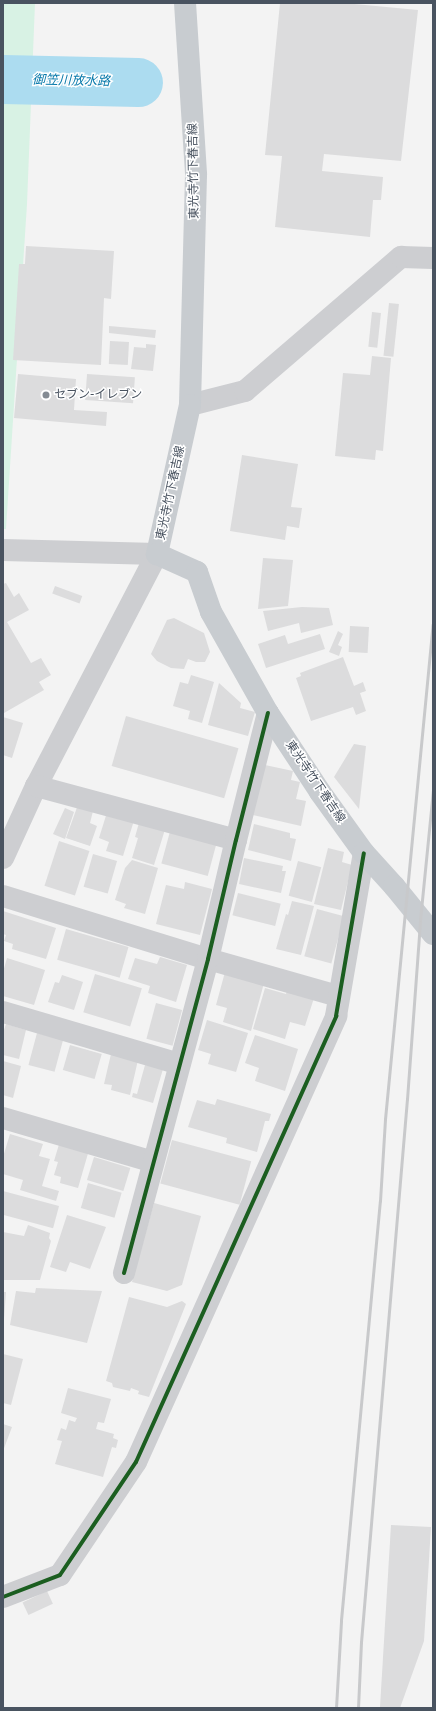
<!DOCTYPE html>
<html>
<head>
<meta charset="utf-8">
<style>
	body { margin:0 }
	#map { position:relative; width:436px; height:1711px; overflow:hidden; background:#f3f3f3; font-family:"DejaVu Sans","Noto Sans JP",sans-serif }
	div>[style] { position:absolute }
	.green>* { inset:0; background:#d8f2e4 }
	.river>* { height:49px; margin:-24.5px; padding:0 24.5px; transform-origin:24.5px; border-radius:24.5px; background:#acdcf0 }
	.building>* { inset:0; background:#dcdcdd; transform-origin:0 0 }
	.minor>* { height:22px; margin:-11px; padding:0 11px; transform-origin:11px; border-radius:11px; background:#cdced1 }
	.major>* { height:22px; margin:-11px; padding:0 11px; transform-origin:11px; border-radius:11px; background:#c8ccd0 }
	.rail>* { height:3px; margin:-1.5px; padding:0 1.5px; transform-origin:1.5px; border-radius:1.5px; background:#c8c9cb }
	.cycleway>* { height:4px; margin:-2px; padding:0 2px; transform-origin:2px; border-radius:2px; background:#1b5e20 }
	.dots>* { width:11px; height:11px; translate:-50% -50%; box-sizing:border-box; border:2px solid #fff; border-radius:50% }
	span { translate:-50% -50%; white-space:nowrap; text-align:center; line-height:1.15; -webkit-text-stroke:3px #fff; paint-order:stroke }
	.street-label { font-size:12px; color:#495360 }
	.poi-label { font-size:12px; color:#495360 }
	.left { translate:0 -50%; text-align:left }
	.water-label { font-size:13px; color:#097aab; font-style:italic }
	.frame { position:absolute; inset:0; border:4px solid #495360; pointer-events:none }
</style>
</head>
<body>
<div id="map">
	<div class="green">
		<i style="clip-path:polygon(3px 3px,35px 3px,27px 204px,6px 529px,3px 529px)"></i>
	</div>
	<div class="river">
		<i style="left:3px;top:79px;width:135px;rotate:1.3deg"></i>
	</div>
	<div class="building">
		<i style="clip-path:polygon(280px 3px,344px 3px,418px 10px,401px 161px,324px 154px,322px 171px,383px 177px,381px 200px,373px 200px,370px 237px,275px 227px,282px 156px,265px 155px)"></i>
		<i style="clip-path:polygon(26px 246px,114px 251px,111px 299px,104px 298px,101px 365px,13px 360px,19px 264px,25px 264px)"></i>
		<i style="left:389px;top:303px;width:10px;height:53px;rotate:6deg"></i>
		<i style="left:372px;top:312px;width:9px;height:35px;rotate:6deg"></i>
		<i style="clip-path:polygon(109px 326px,156px 330px,155px 338px,109px 333px)"></i>
		<i style="left:110px;top:341px;width:19px;height:23px;rotate:3deg"></i>
		<i style="clip-path:polygon(146px 344px,156px 345px,153px 371px,131px 369px,134px 347px,146px 348px)"></i>
		<i style="clip-path:polygon(372px 356px,391px 358px,383px 451px,376px 450px,375px 460px,335px 456px,343px 373px,370px 375px)"></i>
		<i style="clip-path:polygon(18px 374px,76px 379px,74px 410px,107px 412px,106px 426px,14px 418px)"></i>
		<i style="left:87px;top:374px;width:48px;height:26px;rotate:4deg"></i>
		<i style="clip-path:polygon(242px 455px,298px 464px,291px 507px,302px 508px,299px 528px,287px 526px,285px 540px,230px 531px)"></i>
		<i style="clip-path:polygon(263px 558px,293px 560px,288px 606px,258px 609px)"></i>
		<i style="clip-path:polygon(6px 583px,14px 597px,19px 593px,29px 610px,7px 622px,31px 663px,41px 658px,51px 675px,39px 682px,44px 690px,4px 713px,3px 584px)"></i>
		<i style="left:55px;top:586px;width:29px;height:8px;rotate:20deg"></i>
		<i style="clip-path:polygon(302px 607px,329px 608px,333px 625px,301px 633px,299px 623px,268px 631px,263px 611px)"></i>
		<i style="clip-path:polygon(174px 618px,204px 633px,210px 652px,205px 662px,196px 662px,188px 659px,184px 669px,171px 668px,157px 661px,151px 654px,167px 620px)"></i>
		<i style="left:350px;top:626px;width:19px;height:26px;rotate:3deg"></i>
		<i style="clip-path:polygon(338px 631px,343px 634px,338px 645px,342px 647px,339px 656px,329px 652px)"></i>
		<i style="clip-path:polygon(320px 634px,325px 649px,266px 668px,258px 644px,285px 635px,288px 644px)"></i>
		<i style="clip-path:polygon(343px 657px,354px 686px,363px 682px,366px 691px,360px 693px,366px 711px,356px 715px,353px 707px,311px 721px,296px 678px,301px 676px,300px 673px)"></i>
		<i style="clip-path:polygon(191px 675px,214px 682px,202px 723px,188px 719px,190px 711px,173px 706px,180px 682px,188px 684px)"></i>
		<i style="clip-path:polygon(219px 683px,241px 703px,240px 708px,255px 712px,248px 736px,208px 725px)"></i>
		<i style="left:126px;top:716px;width:117px;height:52px;rotate:16deg"></i>
		<i style="clip-path:polygon(3px 717px,23px 723px,12px 758px,3px 755px)"></i>
		<i style="clip-path:polygon(354px 744px,366px 746px,359px 809px,334px 777px)"></i>
		<i style="clip-path:polygon(265px 765px,293px 771px,291px 780px,300px 782px,296px 799px,306px 801px,301px 826px,253px 815px)"></i>
		<i style="clip-path:polygon(80px 799px,95px 803px,90px 823px,97px 826px,90px 846px,66px 838px)"></i>
		<i style="clip-path:polygon(109px 806px,136px 814px,123px 856px,106px 851px,109px 842px,99px 838px)"></i>
		<i style="clip-path:polygon(65px 808px,74px 812px,65px 839px,53px 834px)"></i>
		<i style="clip-path:polygon(140px 819px,167px 823px,154px 865px,132px 858px,138px 838px,135px 837px)"></i>
		<i style="left:172px;top:824px;width:48px;height:41px;rotate:15deg"></i>
		<i style="clip-path:polygon(254px 824px,290px 833px,290px 838px,296px 839px,291px 861px,248px 850px)"></i>
		<i style="left:59px;top:841px;width:32px;height:47px;rotate:18deg"></i>
		<i style="clip-path:polygon(328px 848px,344px 852px,342px 862px,352px 865px,341px 910px,314px 904px)"></i>
		<i style="left:93px;top:854px;width:25px;height:34px;rotate:16deg"></i>
		<i style="clip-path:polygon(244px 858px,283px 866px,282px 871px,286px 871px,281px 893px,239px 884px)"></i>
		<i style="clip-path:polygon(132px 860px,158px 868px,145px 914px,124px 908px,126px 904px,115px 900px,125px 868px)"></i>
		<i style="left:298px;top:861px;width:24px;height:36px;rotate:15deg"></i>
		<i style="clip-path:polygon(185px 882px,212px 889px,200px 935px,156px 924px,166px 885px,184px 889px)"></i>
		<i style="left:238px;top:893px;width:44px;height:23px;rotate:14deg"></i>
		<i style="clip-path:polygon(292px 901px,314px 906px,301px 955px,276px 949px,286px 914px,288px 915px)"></i>
		<i style="left:317px;top:909px;width:28px;height:49px;rotate:15deg"></i>
		<i style="clip-path:polygon(3px 911px,56px 928px,46px 959px,12px 949px,13px 944px,4px 941px,6px 935px,3px 934px)"></i>
		<i style="left:66px;top:929px;width:65px;height:32px;rotate:16deg"></i>
		<i style="clip-path:polygon(160px 957px,187px 965px,176px 1002px,148px 993px,150px 986px,128px 979px,135px 958px,157px 964px)"></i>
		<i style="clip-path:polygon(7px 958px,45px 970px,34px 1005px,3px 996px,3px 972px)"></i>
		<i style="clip-path:polygon(225px 972px,264px 983px,251px 1031px,223px 1022px,227px 1008px,216px 1005px)"></i>
		<i style="left:95px;top:974px;width:49px;height:40px;rotate:17deg"></i>
		<i style="clip-path:polygon(62px 975px,83px 982px,74px 1010px,48px 1002px,55px 982px,59px 983px)"></i>
		<i style="clip-path:polygon(265px 988px,286px 994px,287px 990px,314px 998px,305px 1026px,290px 1022px,285px 1039px,253px 1029px)"></i>
		<i style="left:156px;top:1003px;width:27px;height:37px;rotate:15deg"></i>
		<i style="clip-path:polygon(207px 1020px,248px 1033px,236px 1072px,208px 1064px,211px 1054px,198px 1050px)"></i>
		<i style="clip-path:polygon(6px 1024px,26px 1030px,19px 1059px,3px 1055px,3px 1033px)"></i>
		<i style="left:37px;top:1033px;width:27px;height:33px;rotate:15deg"></i>
		<i style="clip-path:polygon(255px 1035px,298px 1049px,285px 1091px,255px 1081px,259px 1068px,245px 1063px)"></i>
		<i style="left:70px;top:1045px;width:33px;height:26px;rotate:16deg"></i>
		<i style="clip-path:polygon(111px 1054px,138px 1060px,130px 1095px,111px 1090px,112px 1085px,104px 1084px)"></i>
		<i style="clip-path:polygon(3px 1061px,21px 1066px,13px 1098px,3px 1095px)"></i>
		<i style="clip-path:polygon(145px 1065px,163px 1069px,153px 1103px,132px 1097px,133px 1093px,137px 1094px)"></i>
		<i style="clip-path:polygon(217px 1099px,271px 1114px,269px 1121px,265px 1121px,257px 1152px,226px 1143px,227px 1138px,188px 1127px,197px 1100px,215px 1105px)"></i>
		<i style="clip-path:polygon(10px 1134px,43px 1144px,39px 1156px,50px 1159px,42px 1186px,59px 1191px,56px 1201px,20px 1190px,23px 1180px,3px 1174px,3px 1157px)"></i>
		<i style="left:172px;top:1140px;width:82px;height:45px;rotate:15deg"></i>
		<i style="clip-path:polygon(60px 1141px,89px 1150px,78px 1188px,60px 1183px,61px 1177px,54px 1175px,58px 1162px,54px 1161px)"></i>
		<i style="left:94px;top:1157px;width:38px;height:24px;rotate:17deg"></i>
		<i style="left:88px;top:1183px;width:35px;height:26px;rotate:16deg"></i>
		<i style="left:3px;top:1191px;width:58px;height:23px;rotate:15deg"></i>
		<i style="clip-path:polygon(154px 1203px,201px 1216px,182px 1285px,167px 1291px,132px 1282px)"></i>
		<i style="clip-path:polygon(67px 1215px,106px 1227px,90px 1269px,70px 1262px,66px 1272px,50px 1267px)"></i>
		<i style="clip-path:polygon(28px 1225px,50px 1233px,49px 1238px,51px 1241px,40px 1280px,3px 1280px,3px 1232px,24px 1236px)"></i>
		<i style="clip-path:polygon(36px 1288px,102px 1291px,87px 1343px,10px 1325px,16px 1291px,35px 1293px)"></i>
		<i style="clip-path:polygon(3px 1292px,6px 1292px,4px 1319px,3px 1318px)"></i>
		<i style="clip-path:polygon(129px 1297px,167px 1307px,182px 1301px,186px 1304px,149px 1397px,138px 1394px,139px 1391px,131px 1388px,130px 1391px,113px 1387px,112px 1383px,106px 1381px)"></i>
		<i style="clip-path:polygon(3px 1354px,23px 1359px,11px 1405px,3px 1403px)"></i>
		<i style="clip-path:polygon(68px 1388px,111px 1399px,104px 1423px,98px 1422px,96px 1429px,114px 1434px,113px 1438px,118px 1440px,116px 1448px,112px 1447px,103px 1477px,55px 1464px,62px 1441px,57px 1440px,61px 1428px,66px 1430px,69px 1420px,75px 1422px,77px 1418px,61px 1413px)"></i>
		<i style="clip-path:polygon(3px 1424px,12px 1427px,3px 1451px)"></i>
		<i style="clip-path:polygon(391px 1525px,431px 1527px,424px 1641px,400px 1708px,380px 1707px)"></i>
		<i style="left:47px;top:1591px;width:14px;height:27px;rotate:65deg"></i>
	</div>
	<div class="minor">
		<i style="left:190px;top:405px;width:57px;rotate:-14.3deg"></i>
		<i style="left:245px;top:391px;width:206px;rotate:-40.7deg"></i>
		<i style="left:401px;top:257px;width:32px;rotate:2deg"></i>
		<i style="left:3px;top:550px;width:154px;rotate:1.5deg"></i>
		<i style="left:157px;top:554px;width:262px;rotate:117.5deg"></i>
		<i style="left:36px;top:786px;width:79px;rotate:114.6deg"></i>
		<i style="left:36px;top:786px;width:207px;rotate:15.1deg"></i>
		<i style="left:3px;top:896px;width:214px;rotate:17.1deg"></i>
		<i style="left:208px;top:959px;width:135px;rotate:15.9deg"></i>
		<i style="left:3px;top:1012px;width:184px;rotate:16.4deg"></i>
		<i style="left:3px;top:1118px;width:156px;rotate:16.3deg"></i>
		<i style="left:124px;top:1273px;width:325px;rotate:-75deg"></i>
		<i style="left:208px;top:959px;width:122px;rotate:-76.8deg"></i>
		<i style="left:236px;top:840px;width:131px;rotate:-75.9deg"></i>
		<i style="left:3px;top:1597px;width:61px;rotate:-21.1deg"></i>
		<i style="left:60px;top:1575px;width:136px;rotate:-56.1deg"></i>
		<i style="left:136px;top:1462px;width:489px;rotate:-65.8deg"></i>
		<i style="left:336px;top:1016px;width:165px;rotate:-80.3deg"></i>
	</div>
	<div class="major">
		<i style="left:185px;top:3px;width:172px;rotate:86.3deg"></i>
		<i style="left:196px;top:175px;width:230px;rotate:91.5deg"></i>
		<i style="left:190px;top:405px;width:153px;rotate:102.5deg"></i>
		<i style="left:157px;top:554px;width:44px;rotate:24.2deg"></i>
		<i style="left:197px;top:572px;width:42px;rotate:70.7deg"></i>
		<i style="left:211px;top:612px;width:116px;rotate:60.6deg"></i>
		<i style="left:268px;top:713px;width:95px;rotate:56.6deg"></i>
		<i style="left:320px;top:792px;width:75px;rotate:54.2deg"></i>
		<i style="left:364px;top:853px;width:45px;rotate:47.7deg"></i>
		<i style="left:394px;top:886px;width:62px;rotate:50.9deg"></i>
	</div>
	<div class="rail">
		<i style="left:336px;top:1708px;width:88px;rotate:-86.7deg"></i>
		<i style="left:341px;top:1620px;width:421px;rotate:-84.7deg"></i>
		<i style="left:380px;top:1201px;width:82px;rotate:-86.5deg"></i>
		<i style="left:385px;top:1119px;width:497px;rotate:-84.5deg"></i>
		<i style="left:358px;top:1708px;width:66px;rotate:-87.4deg"></i>
		<i style="left:361px;top:1642px;width:545px;rotate:-85.16deg"></i>
		<i style="left:407px;top:1099px;width:179px;rotate:-85.8deg"></i>
		<i style="left:420px;top:920px;width:131px;rotate:-84.3deg"></i>
	</div>
	<div class="cycleway">
		<i style="left:124px;top:1273px;width:325px;rotate:-75deg"></i>
		<i style="left:208px;top:959px;width:122px;rotate:-76.8deg"></i>
		<i style="left:236px;top:840px;width:131px;rotate:-75.9deg"></i>
		<i style="left:3px;top:1597px;width:61px;rotate:-21.1deg"></i>
		<i style="left:60px;top:1575px;width:136px;rotate:-56.1deg"></i>
		<i style="left:136px;top:1462px;width:489px;rotate:-65.8deg"></i>
		<i style="left:336px;top:1016px;width:165px;rotate:-80.3deg"></i>
	</div>
	<div class="dots">
		<i style="left:46px;top:395px;background:#848b93"></i>
	</div>
	<div class="street-label">
		<span style="left:194px;top:171px;rotate:-91deg">東光寺竹下春吉線</span>
		<span style="left:171px;top:493px;rotate:-78deg">東光寺竹下春吉線</span>
		<span style="left:315px;top:782px;rotate:56deg">東光寺竹下春吉線</span>
	</div>
	<div class="poi-label">
		<span class="left" style="left:54px;top:395px">セブン-イレブン</span>
	</div>
	<div class="water-label">
		<span style="left:71px;top:81px;rotate:1deg">御笠川放水路</span>
	</div>
	<div class="frame"></div>
</div>
</body>
</html>
